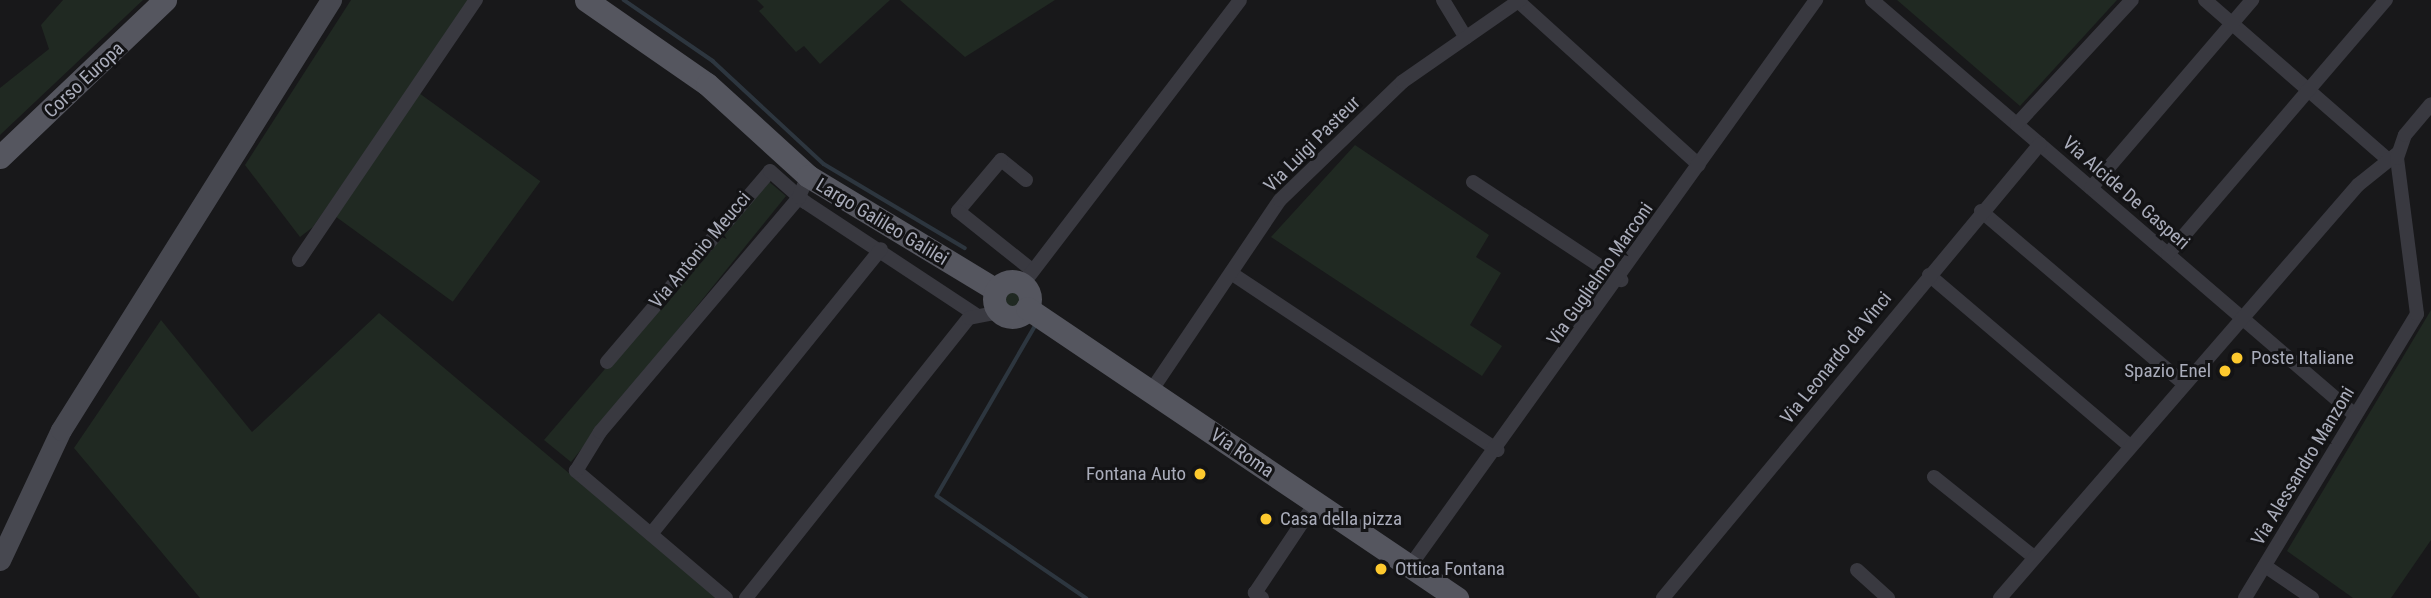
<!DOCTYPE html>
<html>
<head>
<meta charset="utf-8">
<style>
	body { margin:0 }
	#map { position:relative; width:2431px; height:598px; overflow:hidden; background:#18181a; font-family:"Roboto Condensed",sans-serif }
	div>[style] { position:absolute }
	.green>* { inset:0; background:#202922; transform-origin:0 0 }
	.round { border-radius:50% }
	.stream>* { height:3.5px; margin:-1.75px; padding:0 1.75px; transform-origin:1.75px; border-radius:1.75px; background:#2d363f }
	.street>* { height:14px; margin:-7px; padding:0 7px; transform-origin:7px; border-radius:7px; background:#393940 }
	.secondary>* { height:21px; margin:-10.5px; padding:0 10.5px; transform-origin:10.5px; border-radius:10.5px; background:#474850 }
	.primary>* { height:23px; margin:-11.5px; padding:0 11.5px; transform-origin:11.5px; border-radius:11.5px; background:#55565f }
	.primary>.ring { margin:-11.5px; padding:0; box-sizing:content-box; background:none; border:23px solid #55565f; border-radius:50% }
	.dots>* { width:19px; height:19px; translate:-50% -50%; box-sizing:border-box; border:4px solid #131315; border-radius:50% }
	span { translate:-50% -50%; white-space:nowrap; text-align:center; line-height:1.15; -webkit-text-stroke:6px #131315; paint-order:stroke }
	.street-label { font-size:19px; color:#aaadbb }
	.poi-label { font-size:19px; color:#aaadbb }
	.left { translate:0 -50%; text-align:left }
	.right { translate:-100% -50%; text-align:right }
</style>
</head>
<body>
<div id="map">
	<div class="green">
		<i style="clip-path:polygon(63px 0,143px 0,0 135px,0 88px,49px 49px,41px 25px)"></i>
		<i style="clip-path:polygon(351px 0,470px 0,313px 227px,300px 237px,245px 165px)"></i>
		<i style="clip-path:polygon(757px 0,890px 0,820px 64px,804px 46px,796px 52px,759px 11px,764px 7px)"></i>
		<i style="clip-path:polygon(900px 0,1055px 0,965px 57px)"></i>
		<i style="clip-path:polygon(1897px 0,2117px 0,2020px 106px)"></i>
		<i style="left:419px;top:93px;width:150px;height:149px;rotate:36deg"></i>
		<i style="clip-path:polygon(1355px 145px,1489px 235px,1476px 257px,1501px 273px,1470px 325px,1502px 346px,1482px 376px,1271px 237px)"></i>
		<i style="clip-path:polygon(767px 180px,786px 196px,571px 462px,544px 440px)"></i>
		<i class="round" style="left:1001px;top:289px;width:22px;height:22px"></i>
		<i style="clip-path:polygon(2431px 310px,2431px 540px,2391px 598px,2353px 598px,2287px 551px)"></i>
		<i style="clip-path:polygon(379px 313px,717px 598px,200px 598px,74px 448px,161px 320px,252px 432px)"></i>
	</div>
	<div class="stream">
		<i style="left:624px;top:0;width:108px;rotate:34.4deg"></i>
		<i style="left:713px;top:61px;width:151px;rotate:42.9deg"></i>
		<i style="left:824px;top:164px;width:164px;rotate:30.8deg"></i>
		<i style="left:1035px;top:327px;width:195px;rotate:120.1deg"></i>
		<i style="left:937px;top:496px;width:181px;rotate:34.4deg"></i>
	</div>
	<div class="street">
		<i style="left:1443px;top:0;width:44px;rotate:58.8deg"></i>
		<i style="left:1872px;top:0;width:637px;rotate:40.67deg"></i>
		<i style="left:2205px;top:0;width:242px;rotate:41.1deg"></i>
		<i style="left:1518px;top:1px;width:244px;rotate:42.2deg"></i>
		<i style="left:2017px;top:124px;width:169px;rotate:-47.2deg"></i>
		<i style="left:1026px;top:180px;width:32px;rotate:-141deg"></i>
		<i style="left:1001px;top:160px;width:67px;rotate:130.1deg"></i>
		<i style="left:958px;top:211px;width:95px;rotate:38.6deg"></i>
		<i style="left:1473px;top:182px;width:178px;rotate:33.5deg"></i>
		<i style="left:2091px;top:188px;width:248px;rotate:-49.4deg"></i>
		<i style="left:1981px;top:211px;width:267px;rotate:40.4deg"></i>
		<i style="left:2168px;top:254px;width:335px;rotate:-49.4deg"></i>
		<i style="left:299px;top:260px;width:315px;rotate:-55.8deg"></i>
		<i style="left:1231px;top:273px;width:320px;rotate:33.6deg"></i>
		<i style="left:1929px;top:275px;width:262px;rotate:40.4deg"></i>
		<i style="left:1023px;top:284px;width:357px;rotate:-52.6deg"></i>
		<i style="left:607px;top:362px;width:251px;rotate:-49.5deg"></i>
		<i style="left:770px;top:171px;width:47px;rotate:41.5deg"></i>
		<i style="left:805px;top:202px;width:204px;rotate:33.4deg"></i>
		<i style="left:1151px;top:391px;width:230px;rotate:-56deg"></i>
		<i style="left:1280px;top:200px;width:170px;rotate:-44deg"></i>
		<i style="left:1402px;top:82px;width:144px;rotate:-34.8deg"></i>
		<i style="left:1934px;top:477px;width:128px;rotate:38.7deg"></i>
		<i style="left:651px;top:534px;width:366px;rotate:-51.1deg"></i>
		<i style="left:1410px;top:566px;width:697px;rotate:-54.35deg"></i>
		<i style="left:2265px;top:566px;width:57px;rotate:34.2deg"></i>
		<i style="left:1857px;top:570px;width:42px;rotate:42.1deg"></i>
		<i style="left:726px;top:598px;width:197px;rotate:-139.7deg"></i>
		<i style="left:576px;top:471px;width:46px;rotate:-58.4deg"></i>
		<i style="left:600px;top:432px;width:308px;rotate:-49.7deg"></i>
		<i style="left:799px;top:197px;width:23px;rotate:-67deg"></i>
		<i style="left:746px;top:598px;width:358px;rotate:-51.5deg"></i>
		<i style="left:969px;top:318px;width:33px;rotate:-11deg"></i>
		<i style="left:1262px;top:598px;width:9px;rotate:-144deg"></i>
		<i style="left:1255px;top:593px;width:110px;rotate:-56.2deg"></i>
		<i style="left:1663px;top:598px;width:590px;rotate:-50.29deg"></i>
		<i style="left:2000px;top:598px;width:547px;rotate:-49.08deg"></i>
		<i style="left:2358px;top:185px;width:51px;rotate:-38.7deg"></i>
		<i style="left:2245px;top:598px;width:332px;rotate:-58.8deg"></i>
		<i style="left:2417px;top:314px;width:157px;rotate:-97.3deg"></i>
		<i style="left:2397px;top:158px;width:24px;rotate:-71deg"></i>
		<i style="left:2405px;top:135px;width:40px;rotate:-50deg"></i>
	</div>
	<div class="secondary">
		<i style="left:0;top:560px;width:144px;rotate:-64.9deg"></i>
		<i style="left:61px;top:430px;width:508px;rotate:-57.88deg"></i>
	</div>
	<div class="primary">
		<i style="left:586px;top:0;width:147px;rotate:34.8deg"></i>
		<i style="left:707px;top:84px;width:137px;rotate:42.3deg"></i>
		<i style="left:808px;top:176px;width:220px;rotate:31.2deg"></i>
		<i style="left:0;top:157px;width:228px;rotate:-43.6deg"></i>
		<i class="ring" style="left:994px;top:281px;width:13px;height:13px"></i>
		<i style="left:1027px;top:308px;width:519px;rotate:34deg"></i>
	</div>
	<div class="dots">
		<i style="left:2237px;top:358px;background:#fdc92e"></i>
		<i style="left:2225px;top:371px;background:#fdc92e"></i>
		<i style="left:1200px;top:474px;background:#fdc92e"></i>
		<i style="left:1266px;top:519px;background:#fdc92e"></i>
		<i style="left:1381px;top:569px;background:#fdc92e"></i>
	</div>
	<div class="street-label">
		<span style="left:84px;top:80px;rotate:-43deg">Corso Europa</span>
		<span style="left:1312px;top:144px;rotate:-45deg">Via Luigi Pasteur</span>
		<span style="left:2126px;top:193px;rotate:41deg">Via Alcide De Gasperi</span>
		<span style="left:882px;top:222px;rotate:31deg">Largo Galileo Galilei</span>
		<span style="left:700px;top:250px;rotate:-50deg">Via Antonio Meucci</span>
		<span style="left:1600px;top:274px;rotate:-55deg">Via Guglielmo Marconi</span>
		<span style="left:1836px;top:358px;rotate:-51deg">Via Leonardo da Vinci</span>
		<span style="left:1242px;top:453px;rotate:34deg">Via Roma</span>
		<span style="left:2303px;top:466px;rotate:-59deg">Via Alessandro Manzoni</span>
	</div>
	<div class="poi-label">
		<span class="left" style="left:2251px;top:358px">Poste Italiane</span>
		<span class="right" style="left:2211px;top:371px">Spazio Enel</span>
		<span class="right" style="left:1186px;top:474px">Fontana Auto</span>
		<span class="left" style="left:1280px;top:519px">Casa della pizza</span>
		<span class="left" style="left:1395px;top:569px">Ottica Fontana</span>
	</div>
</div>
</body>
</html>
